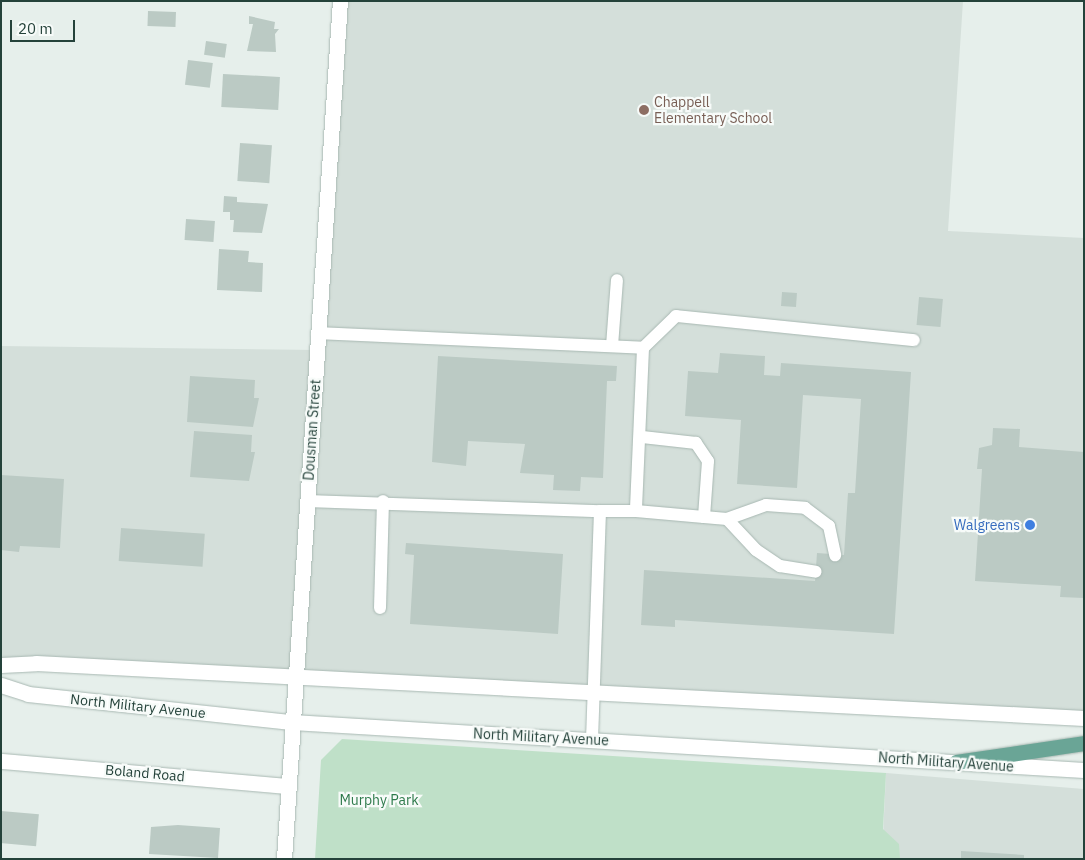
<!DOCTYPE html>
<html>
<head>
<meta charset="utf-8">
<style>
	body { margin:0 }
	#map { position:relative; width:1085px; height:860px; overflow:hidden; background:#e6efeb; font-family:"IBM Plex Sans",sans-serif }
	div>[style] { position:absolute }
	.built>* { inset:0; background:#d4dfda }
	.green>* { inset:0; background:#bfe0c8 }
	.building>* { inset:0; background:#bbcac4; transform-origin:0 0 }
	.roads { filter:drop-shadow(0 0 1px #a8b8b2) drop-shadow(0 0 1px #a8b8b2) }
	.lane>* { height:12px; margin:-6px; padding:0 6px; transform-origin:6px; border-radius:6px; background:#fff }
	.street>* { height:15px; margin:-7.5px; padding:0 7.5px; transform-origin:7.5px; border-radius:7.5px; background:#fff }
	.secondary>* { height:15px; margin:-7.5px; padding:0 7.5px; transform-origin:7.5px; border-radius:7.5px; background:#fff }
	.primary>* { height:15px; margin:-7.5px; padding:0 7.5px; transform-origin:7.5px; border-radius:7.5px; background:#6aa596 }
	.dots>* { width:14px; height:14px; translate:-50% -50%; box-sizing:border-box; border:2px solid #f7fbf9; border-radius:50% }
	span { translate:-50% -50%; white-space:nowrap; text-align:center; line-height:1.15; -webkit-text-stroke:4.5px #f7fbf9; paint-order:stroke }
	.education-label { font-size:14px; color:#785e54 }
	.left { translate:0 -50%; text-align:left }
	.street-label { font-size:14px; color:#24423a }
	.shop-label { font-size:14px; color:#366cbe }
	.right { translate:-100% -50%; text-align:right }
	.park-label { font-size:14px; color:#2d7a4b }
	.frame { position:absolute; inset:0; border:2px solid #24423a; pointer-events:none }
	.scale { position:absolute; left:10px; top:20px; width:65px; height:22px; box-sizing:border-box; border:2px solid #24423a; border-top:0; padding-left:6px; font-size:15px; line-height:18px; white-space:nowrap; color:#24423a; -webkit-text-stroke:4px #f7fbf9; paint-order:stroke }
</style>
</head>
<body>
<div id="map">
	<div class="built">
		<i style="clip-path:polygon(340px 1px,963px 1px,948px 231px,1084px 238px,1084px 718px,1px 665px,1px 346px,317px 350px)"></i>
		<i style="clip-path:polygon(886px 773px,1084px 789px,1084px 859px,882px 859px)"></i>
	</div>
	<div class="green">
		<i style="clip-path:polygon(342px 739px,886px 773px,883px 829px,899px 844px,900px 859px,315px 859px,321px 760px)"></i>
	</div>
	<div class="building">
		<i style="left:148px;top:11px;width:28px;height:15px;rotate:2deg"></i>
		<i style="clip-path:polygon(249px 16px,275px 22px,274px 29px,279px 29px,275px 34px,276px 52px,247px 51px,253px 24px,249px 24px)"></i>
		<i style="left:206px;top:41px;width:21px;height:14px;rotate:8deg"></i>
		<i style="left:188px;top:60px;width:25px;height:25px;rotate:7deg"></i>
		<i style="left:223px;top:74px;width:57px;height:33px;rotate:3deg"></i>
		<i style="left:240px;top:143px;width:32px;height:38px;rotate:4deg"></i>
		<i style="clip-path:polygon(224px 196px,237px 197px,237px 202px,268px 204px,262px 233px,233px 232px,234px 220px,230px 220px,230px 212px,223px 212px)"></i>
		<i style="left:186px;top:219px;width:29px;height:21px;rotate:4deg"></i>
		<i style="clip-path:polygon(219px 249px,249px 251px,248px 262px,263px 263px,262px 292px,217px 290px)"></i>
		<i style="left:782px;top:292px;width:15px;height:14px;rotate:4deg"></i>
		<i style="left:919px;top:297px;width:24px;height:28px;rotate:5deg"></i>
		<i style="clip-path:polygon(720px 353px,765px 356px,764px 375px,780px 376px,781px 363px,911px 372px,894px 634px,675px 620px,675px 627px,641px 625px,644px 570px,815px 581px,817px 553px,844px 555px,848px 493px,855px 493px,861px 399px,803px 395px,797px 488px,737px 484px,741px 420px,685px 416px,688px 371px,718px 373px)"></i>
		<i style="clip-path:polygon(438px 356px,617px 366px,616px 381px,607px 381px,603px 478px,581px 477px,580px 491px,553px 490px,554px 475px,520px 473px,525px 444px,468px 441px,466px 466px,432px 462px)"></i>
		<i style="clip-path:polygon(190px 376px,255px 380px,254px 398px,259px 398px,253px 427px,187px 422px)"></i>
		<i style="clip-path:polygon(993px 428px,1020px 429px,1019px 447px,1084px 452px,1084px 598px,1060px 597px,1061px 586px,975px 581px,982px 469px,977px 469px,979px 448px,992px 445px)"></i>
		<i style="clip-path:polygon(194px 431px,252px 435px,251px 452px,255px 452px,249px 481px,190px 477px)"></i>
		<i style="clip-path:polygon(1px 475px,64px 479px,60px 548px,20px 546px,19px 552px,1px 550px)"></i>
		<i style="left:121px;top:528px;width:84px;height:33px;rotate:4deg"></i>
		<i style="clip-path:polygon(406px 543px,563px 554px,558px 634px,410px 624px,414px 555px,405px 554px)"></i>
		<i style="left:1px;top:811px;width:38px;height:32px;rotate:5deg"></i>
		<i style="clip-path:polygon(178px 825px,220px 828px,218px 858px,149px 854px,151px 827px)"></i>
		<i style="clip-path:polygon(961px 851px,1024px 855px,1024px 859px,961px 859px)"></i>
	</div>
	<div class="roads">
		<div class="lane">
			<i style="left:317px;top:333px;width:326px;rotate:2.6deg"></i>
			<i style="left:643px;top:348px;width:163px;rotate:92.5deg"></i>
			<i style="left:636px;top:511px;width:36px;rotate:180deg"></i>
			<i style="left:612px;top:346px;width:66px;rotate:-85.7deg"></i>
			<i style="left:643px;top:348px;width:46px;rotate:-44.1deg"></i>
			<i style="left:676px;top:316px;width:239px;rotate:5.8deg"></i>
			<i style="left:307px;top:501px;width:293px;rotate:2deg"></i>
			<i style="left:600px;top:511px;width:229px;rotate:92deg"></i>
			<i style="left:636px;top:511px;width:68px;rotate:5deg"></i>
			<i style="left:704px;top:517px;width:56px;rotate:-85.9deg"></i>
			<i style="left:708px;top:461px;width:22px;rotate:-124deg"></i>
			<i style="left:696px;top:443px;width:54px;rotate:-173.7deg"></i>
			<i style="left:704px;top:517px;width:23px;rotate:5deg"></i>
			<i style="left:727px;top:519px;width:41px;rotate:-19.7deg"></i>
			<i style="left:766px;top:505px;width:39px;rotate:4deg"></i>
			<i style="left:805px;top:508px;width:30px;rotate:37deg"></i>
			<i style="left:829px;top:526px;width:30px;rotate:78deg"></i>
			<i style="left:727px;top:519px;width:42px;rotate:46.9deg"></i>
			<i style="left:756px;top:550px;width:29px;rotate:34deg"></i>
			<i style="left:780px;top:566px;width:36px;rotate:9deg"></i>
			<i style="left:380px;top:608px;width:107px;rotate:-88.4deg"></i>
		</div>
		<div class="street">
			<i style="left:1px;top:761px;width:288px;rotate:5deg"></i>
		</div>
		<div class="secondary">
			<i style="left:1px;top:665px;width:35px;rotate:-3deg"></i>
			<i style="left:36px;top:663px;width:1049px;rotate:3deg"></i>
			<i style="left:1px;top:685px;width:28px;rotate:18deg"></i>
			<i style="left:28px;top:694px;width:265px;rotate:6.1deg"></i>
			<i style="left:292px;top:722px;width:793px;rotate:3.47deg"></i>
			<i style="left:284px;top:859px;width:860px;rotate:-86.27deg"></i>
		</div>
		<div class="primary">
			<i style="left:956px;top:762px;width:129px;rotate:-8.4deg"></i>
		</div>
	</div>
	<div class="dots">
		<i style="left:644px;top:110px;background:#8d6e63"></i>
		<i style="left:1030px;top:525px;background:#3f7fe0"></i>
	</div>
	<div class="education-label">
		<span class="left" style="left:654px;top:110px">Chappell<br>Elementary School</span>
	</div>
	<div class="street-label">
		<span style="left:312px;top:430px;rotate:-86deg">Dousman Street</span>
		<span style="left:138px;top:706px;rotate:6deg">North Military Avenue</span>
		<span style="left:541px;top:737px;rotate:3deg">North Military Avenue</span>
		<span style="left:946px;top:762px;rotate:4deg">North Military Avenue</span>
		<span style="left:145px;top:773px;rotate:5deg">Boland Road</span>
	</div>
	<div class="shop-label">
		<span class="right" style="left:1020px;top:525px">Walgreens</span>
	</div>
	<div class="park-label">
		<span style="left:379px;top:800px">Murphy Park</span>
	</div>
	<div class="frame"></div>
	<div class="scale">20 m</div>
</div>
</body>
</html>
